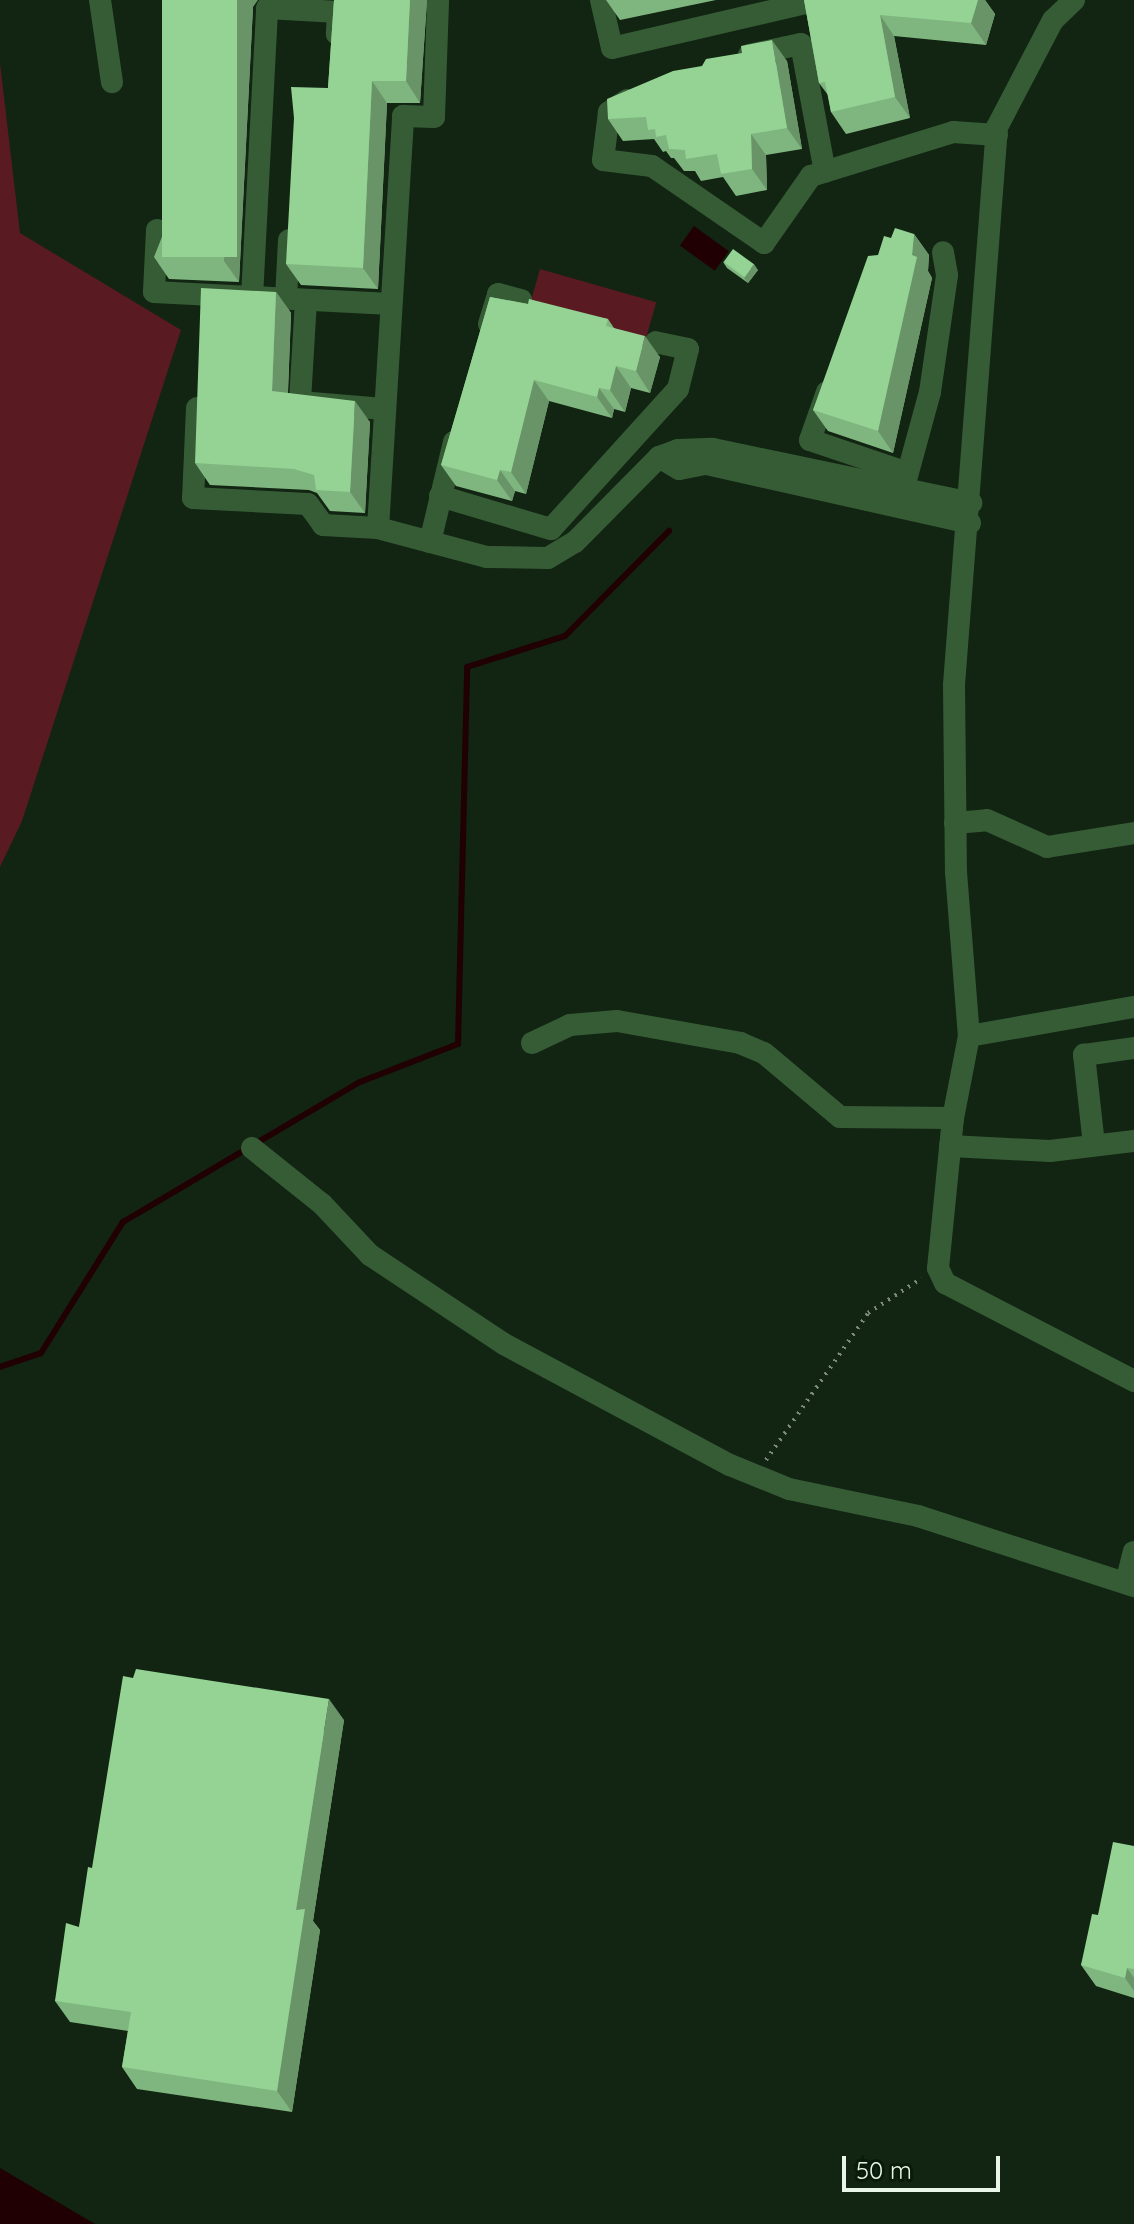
<!DOCTYPE html>
<html>
<head>
<meta charset="utf-8">
<style>
	body { margin:0 }
	#map { position:relative; width:1134px; height:2224px; overflow:hidden; background:#122412; font-family:Quicksand,sans-serif }
	div>[style] { position:absolute }
	.green>* { inset:0; background:#591a22; transform-origin:0 0 }
	.water>* { inset:0; background:#210003; transform-origin:0 0 }
	.stream>* { height:6px; margin:-3px; padding:0 3px; transform-origin:3px; border-radius:3px; background:#210003 }
	.path>* { height:4px; margin-top:-2px; transform-origin:0; background:repeating-linear-gradient(90deg,#7b8a7b 0 2px,transparent 0 8px) }
	.street>* { height:22px; margin:-11px; padding:0 11px; transform-origin:11px; border-radius:11px; background:#365c36 }
	.wall>* { inset:0; background:#7fb57f }
	.shaded-wall>* { inset:0; background:#689468 }
	.building>* { inset:0; background:#94d394; transform-origin:0 0 }
	span { translate:-50% -50%; white-space:nowrap; text-align:center; line-height:1.15; -webkit-text-stroke:8px #091b09; paint-order:stroke }
	.scale { position:absolute; left:842px; top:2156px; width:158px; height:36px; box-sizing:border-box; border:4px solid #e9f5e9; border-top:0; padding-left:10px; font-size:24px; line-height:28px; white-space:nowrap; color:#e9f5e9; -webkit-text-stroke:6px #091b09; paint-order:stroke }
</style>
</head>
<body>
<div id="map">
	<div class="green">
		<i style="clip-path:polygon(0 63px,20px 233px,181px 330px,22px 821px,0 867px)"></i>
		<i style="left:540px;top:269px;width:121px;height:52px;rotate:16deg"></i>
	</div>
	<div class="water">
		<i style="left:694px;top:226px;width:43px;height:24px;rotate:36deg"></i>
		<i style="clip-path:polygon(0 2168px,95px 2224px,0 2224px)"></i>
	</div>
	<div class="stream">
		<i style="left:0;top:1367px;width:43px;rotate:-18.9deg"></i>
		<i style="left:41px;top:1353px;width:155px;rotate:-58deg"></i>
		<i style="left:123px;top:1222px;width:275px;rotate:-30.6deg"></i>
		<i style="left:360px;top:1082px;width:105px;rotate:-21.2deg"></i>
		<i style="left:458px;top:1044px;width:377px;rotate:-88.6deg"></i>
		<i style="left:467px;top:667px;width:103px;rotate:-17.6deg"></i>
		<i style="left:565px;top:636px;width:148px;rotate:-45.3deg"></i>
	</div>
	<div class="path">
		<i style="left:766px;top:1460px;width:179px;rotate:-55.2deg"></i>
		<i style="left:868px;top:1313px;width:64px;rotate:-32.9deg"></i>
	</div>
	<div class="street">
		<i style="left:100px;top:0;width:83px;rotate:81.7deg"></i>
		<i style="left:601px;top:0;width:49px;rotate:77.1deg"></i>
		<i style="left:612px;top:48px;width:212px;rotate:-13.1deg"></i>
		<i style="left:1074px;top:0;width:29px;rotate:136deg"></i>
		<i style="left:1053px;top:20px;width:121px;rotate:117.6deg"></i>
		<i style="left:997px;top:127px;width:560px;rotate:94.41deg"></i>
		<i style="left:954px;top:685px;width:187px;rotate:89.4deg"></i>
		<i style="left:956px;top:872px;width:165px;rotate:85.5deg"></i>
		<i style="left:969px;top:1036px;width:84px;rotate:101deg"></i>
		<i style="left:953px;top:1118px;width:151px;rotate:95.7deg"></i>
		<i style="left:938px;top:1268px;width:17px;rotate:65deg"></i>
		<i style="left:945px;top:1283px;width:213px;rotate:27.4deg"></i>
		<i style="left:749px;top:55px;width:53px;rotate:-11.9deg"></i>
		<i style="left:801px;top:44px;width:130px;rotate:79.4deg"></i>
		<i style="left:627px;top:100px;width:22px;rotate:146deg"></i>
		<i style="left:609px;top:112px;width:48px;rotate:97.1deg"></i>
		<i style="left:603px;top:160px;width:49px;rotate:7deg"></i>
		<i style="left:652px;top:166px;width:136px;rotate:34.5deg"></i>
		<i style="left:764px;top:243px;width:82px;rotate:-55deg"></i>
		<i style="left:811px;top:176px;width:149px;rotate:-17.2deg"></i>
		<i style="left:953px;top:132px;width:44px;rotate:3.9deg"></i>
		<i style="left:157px;top:230px;width:62px;rotate:92.8deg"></i>
		<i style="left:154px;top:292px;width:237px;rotate:2.9deg"></i>
		<i style="left:252px;top:297px;width:289px;rotate:-87deg"></i>
		<i style="left:267px;top:8px;width:71px;rotate:3.2deg"></i>
		<i style="left:338px;top:12px;width:22px;rotate:93deg"></i>
		<i style="left:286px;top:299px;width:59px;rotate:-87.1deg"></i>
		<i style="left:306px;top:300px;width:102px;rotate:93.4deg"></i>
		<i style="left:300px;top:402px;width:84px;rotate:4.8deg"></i>
		<i style="left:489px;top:324px;width:31px;rotate:-73deg"></i>
		<i style="left:498px;top:294px;width:24px;rotate:15deg"></i>
		<i style="left:827px;top:392px;width:51px;rotate:109.5deg"></i>
		<i style="left:810px;top:440px;width:103px;rotate:18.6deg"></i>
		<i style="left:197px;top:408px;width:90px;rotate:92.5deg"></i>
		<i style="left:193px;top:498px;width:115px;rotate:3deg"></i>
		<i style="left:308px;top:504px;width:26px;rotate:54deg"></i>
		<i style="left:323px;top:525px;width:55px;rotate:3.1deg"></i>
		<i style="left:378px;top:528px;width:113px;rotate:14.9deg"></i>
		<i style="left:487px;top:557px;width:61px;rotate:0.9deg"></i>
		<i style="left:548px;top:558px;width:31px;rotate:-31deg"></i>
		<i style="left:575px;top:542px;width:120px;rotate:-45.3deg"></i>
		<i style="left:904px;top:487px;width:98px;rotate:-74.7deg"></i>
		<i style="left:930px;top:392px;width:118px;rotate:-81.7deg"></i>
		<i style="left:947px;top:275px;width:23px;rotate:-100deg"></i>
		<i style="left:440px;top:496px;width:116px;rotate:16.6deg"></i>
		<i style="left:551px;top:529px;width:189px;rotate:-47.8deg"></i>
		<i style="left:678px;top:389px;width:41px;rotate:-76deg"></i>
		<i style="left:688px;top:349px;width:33px;rotate:-168deg"></i>
		<i style="left:970px;top:523px;width:271px;rotate:-167.4deg"></i>
		<i style="left:705px;top:464px;width:26px;rotate:169deg"></i>
		<i style="left:679px;top:469px;width:23px;rotate:-149deg"></i>
		<i style="left:659px;top:457px;width:20px;rotate:-20deg"></i>
		<i style="left:678px;top:450px;width:35px;rotate:-2deg"></i>
		<i style="left:713px;top:449px;width:264px;rotate:11.8deg"></i>
		<i style="left:378px;top:528px;width:413px;rotate:-86.5deg"></i>
		<i style="left:403px;top:116px;width:31px;rotate:2deg"></i>
		<i style="left:434px;top:117px;width:117px;rotate:-88deg"></i>
		<i style="left:430px;top:542px;width:103px;rotate:-76.5deg"></i>
		<i style="left:955px;top:823px;width:32px;rotate:-5deg"></i>
		<i style="left:987px;top:820px;width:66px;rotate:24.2deg"></i>
		<i style="left:1047px;top:847px;width:88px;rotate:-9.1deg"></i>
		<i style="left:969px;top:1036px;width:168px;rotate:-10deg"></i>
		<i style="left:532px;top:1043px;width:42px;rotate:-25.3deg"></i>
		<i style="left:570px;top:1025px;width:47px;rotate:-4.9deg"></i>
		<i style="left:617px;top:1021px;width:125px;rotate:10.1deg"></i>
		<i style="left:740px;top:1043px;width:26px;rotate:23deg"></i>
		<i style="left:764px;top:1053px;width:99px;rotate:40.1deg"></i>
		<i style="left:840px;top:1117px;width:113px;rotate:0.5deg"></i>
		<i style="left:1094px;top:1145px;width:91px;rotate:-96.3deg"></i>
		<i style="left:1084px;top:1055px;width:50px;rotate:-8deg"></i>
		<i style="left:950px;top:1146px;width:100px;rotate:2.9deg"></i>
		<i style="left:1050px;top:1151px;width:85px;rotate:-6.8deg"></i>
		<i style="left:252px;top:1148px;width:90px;rotate:38.7deg"></i>
		<i style="left:322px;top:1204px;width:70px;rotate:46.7deg"></i>
		<i style="left:370px;top:1255px;width:161px;rotate:33.6deg"></i>
		<i style="left:504px;top:1344px;width:256px;rotate:28.2deg"></i>
		<i style="left:730px;top:1465px;width:64px;rotate:22.1deg"></i>
		<i style="left:789px;top:1489px;width:132px;rotate:11.8deg"></i>
		<i style="left:918px;top:1516px;width:227px;rotate:18deg"></i>
		<i style="left:1126px;top:1583px;width:32px;rotate:-76deg"></i>
	</div>
	<div class="wall">
		<i style="clip-path:polygon(334px 0,427px 0,420px 103px,387px 103px,378px 289px,301px 285px,286px 264px,328px 88px)"></i>
		<i style="clip-path:polygon(606px 0,716px 0,620px 20px)"></i>
		<i style="clip-path:polygon(804px 0,985px 0,995px 14px,986px 45px,894px 36px,910px 118px,846px 134px,831px 112px,828px 95px,819px 83px)"></i>
		<i style="clip-path:polygon(253px 7px,239px 282px,169px 279px,154px 257px)"></i>
		<i style="clip-path:polygon(787px 61px,802px 149px,766px 155px,767px 190px,736px 196px,723px 177px,701px 181px,695px 171px,684px 171px,674px 158px,671px 158px,666px 151px,663px 152px,654px 139px,623px 141px,608px 119px)"></i>
		<i style="clip-path:polygon(914px 234px,929px 255px,928px 271px,932px 278px,893px 453px,828px 431px,813px 410px,891px 238px)"></i>
		<i style="clip-path:polygon(723px 262px,758px 270px,748px 283px,727px 268px)"></i>
		<i style="clip-path:polygon(276px 292px,291px 313px,288px 393px,370px 422px,365px 513px,330px 511px,317px 493px,309px 490px,210px 485px,195px 463px)"></i>
		<i style="clip-path:polygon(490px 297px,608px 319px,614px 328px,660px 357px,650px 393px,631px 388px,625px 412px,614px 409px,612px 418px,549px 401px,526px 494px,515px 491px,512px 501px,456px 486px,441px 465px)"></i>
		<i style="clip-path:polygon(344px 1720px,313px 1921px,320px 1930px,292px 2112px,137px 2089px,122px 2067px,128px 2031px,70px 2022px,55px 2001px,79px 1927px,92px 1868px)"></i>
		<i style="clip-path:polygon(1134px 1846px,1134px 1998px,1096px 1986px,1081px 1965px,1098px 1915px)"></i>
	</div>
	<div class="shaded-wall">
		<i style="clip-path:polygon(237px 0,258px 0,253px 7px,239px 282px,224px 261px)"></i>
		<i style="clip-path:polygon(410px 0,427px 0,420px 103px,406px 81px)"></i>
		<i style="clip-path:polygon(978px 0,985px 0,995px 14px,986px 45px,971px 23px)"></i>
		<i style="clip-path:polygon(880px 15px,894px 36px,910px 118px,895px 97px)"></i>
		<i style="clip-path:polygon(772px 40px,787px 61px,802px 149px,787px 128px)"></i>
		<i style="clip-path:polygon(372px 81px,387px 103px,378px 289px,363px 268px)"></i>
		<i style="clip-path:polygon(751px 134px,766px 155px,767px 190px,752px 169px)"></i>
		<i style="clip-path:polygon(914px 234px,929px 255px,928px 271px,932px 278px,893px 453px,878px 431px,912px 255px)"></i>
		<i style="clip-path:polygon(754px 264px,758px 270px,748px 283px,744px 278px)"></i>
		<i style="clip-path:polygon(276px 292px,291px 313px,287px 413px,272px 391px)"></i>
		<i style="clip-path:polygon(645px 336px,660px 357px,650px 393px,636px 371px)"></i>
		<i style="clip-path:polygon(616px 366px,631px 388px,625px 412px,610px 390px)"></i>
		<i style="clip-path:polygon(534px 380px,549px 401px,526px 494px,511px 472px)"></i>
		<i style="clip-path:polygon(599px 388px,614px 409px,612px 418px,597px 397px)"></i>
		<i style="clip-path:polygon(355px 401px,370px 422px,365px 513px,350px 492px)"></i>
		<i style="clip-path:polygon(500px 470px,515px 491px,512px 501px,497px 480px)"></i>
		<i style="clip-path:polygon(329px 1699px,344px 1720px,313px 1921px,320px 1930px,292px 2112px,277px 2091px,296px 1910px)"></i>
		<i style="clip-path:polygon(1127px 1968px,1134px 1978px,1134px 1991px,1125px 1978px)"></i>
	</div>
	<div class="building">
		<i style="left:162px;top:0;width:75px;height:257px"></i>
		<i style="clip-path:polygon(334px 0,410px 0,406px 81px,372px 81px,363px 268px,286px 264px,294px 118px,291px 87px,328px 88px)"></i>
		<i style="clip-path:polygon(804px 0,978px 0,971px 23px,880px 15px,895px 97px,831px 112px,825px 82px,819px 83px)"></i>
		<i style="clip-path:polygon(772px 40px,787px 128px,751px 134px,752px 169px,721px 174px,717px 154px,686px 159px,685px 150px,669px 149px,666px 135px,656px 137px,655px 129px,648px 130px,646px 117px,608px 119px,607px 99px,673px 71px,702px 66px,706px 59px,742px 53px,741px 46px)"></i>
		<i style="clip-path:polygon(895px 228px,914px 234px,912px 255px,917px 257px,878px 431px,813px 410px,868px 256px,878px 255px,884px 236px,891px 238px)"></i>
		<i style="left:733px;top:249px;width:26px;height:16px;rotate:36deg"></i>
		<i style="clip-path:polygon(201px 288px,276px 292px,272px 391px,355px 401px,350px 492px,316px 490px,314px 475px,294px 469px,195px 463px)"></i>
		<i style="clip-path:polygon(490px 297px,528px 304px,529px 299px,608px 319px,606px 326px,645px 336px,636px 371px,616px 366px,610px 390px,599px 388px,597px 397px,534px 380px,511px 472px,500px 470px,497px 480px,441px 465px)"></i>
		<i style="clip-path:polygon(136px 1669px,329px 1699px,296px 1910px,305px 1909px,277px 2091px,122px 2067px,131px 2012px,55px 2001px,66px 1923px,79px 1927px,88px 1867px,92px 1868px,123px 1676px,133px 1678px)"></i>
		<i style="clip-path:polygon(1113px 1842px,1134px 1846px,1134px 1969px,1127px 1968px,1125px 1978px,1081px 1965px,1092px 1914px,1098px 1915px)"></i>
	</div>
	<div class="scale">50 m</div>
</div>
</body>
</html>
